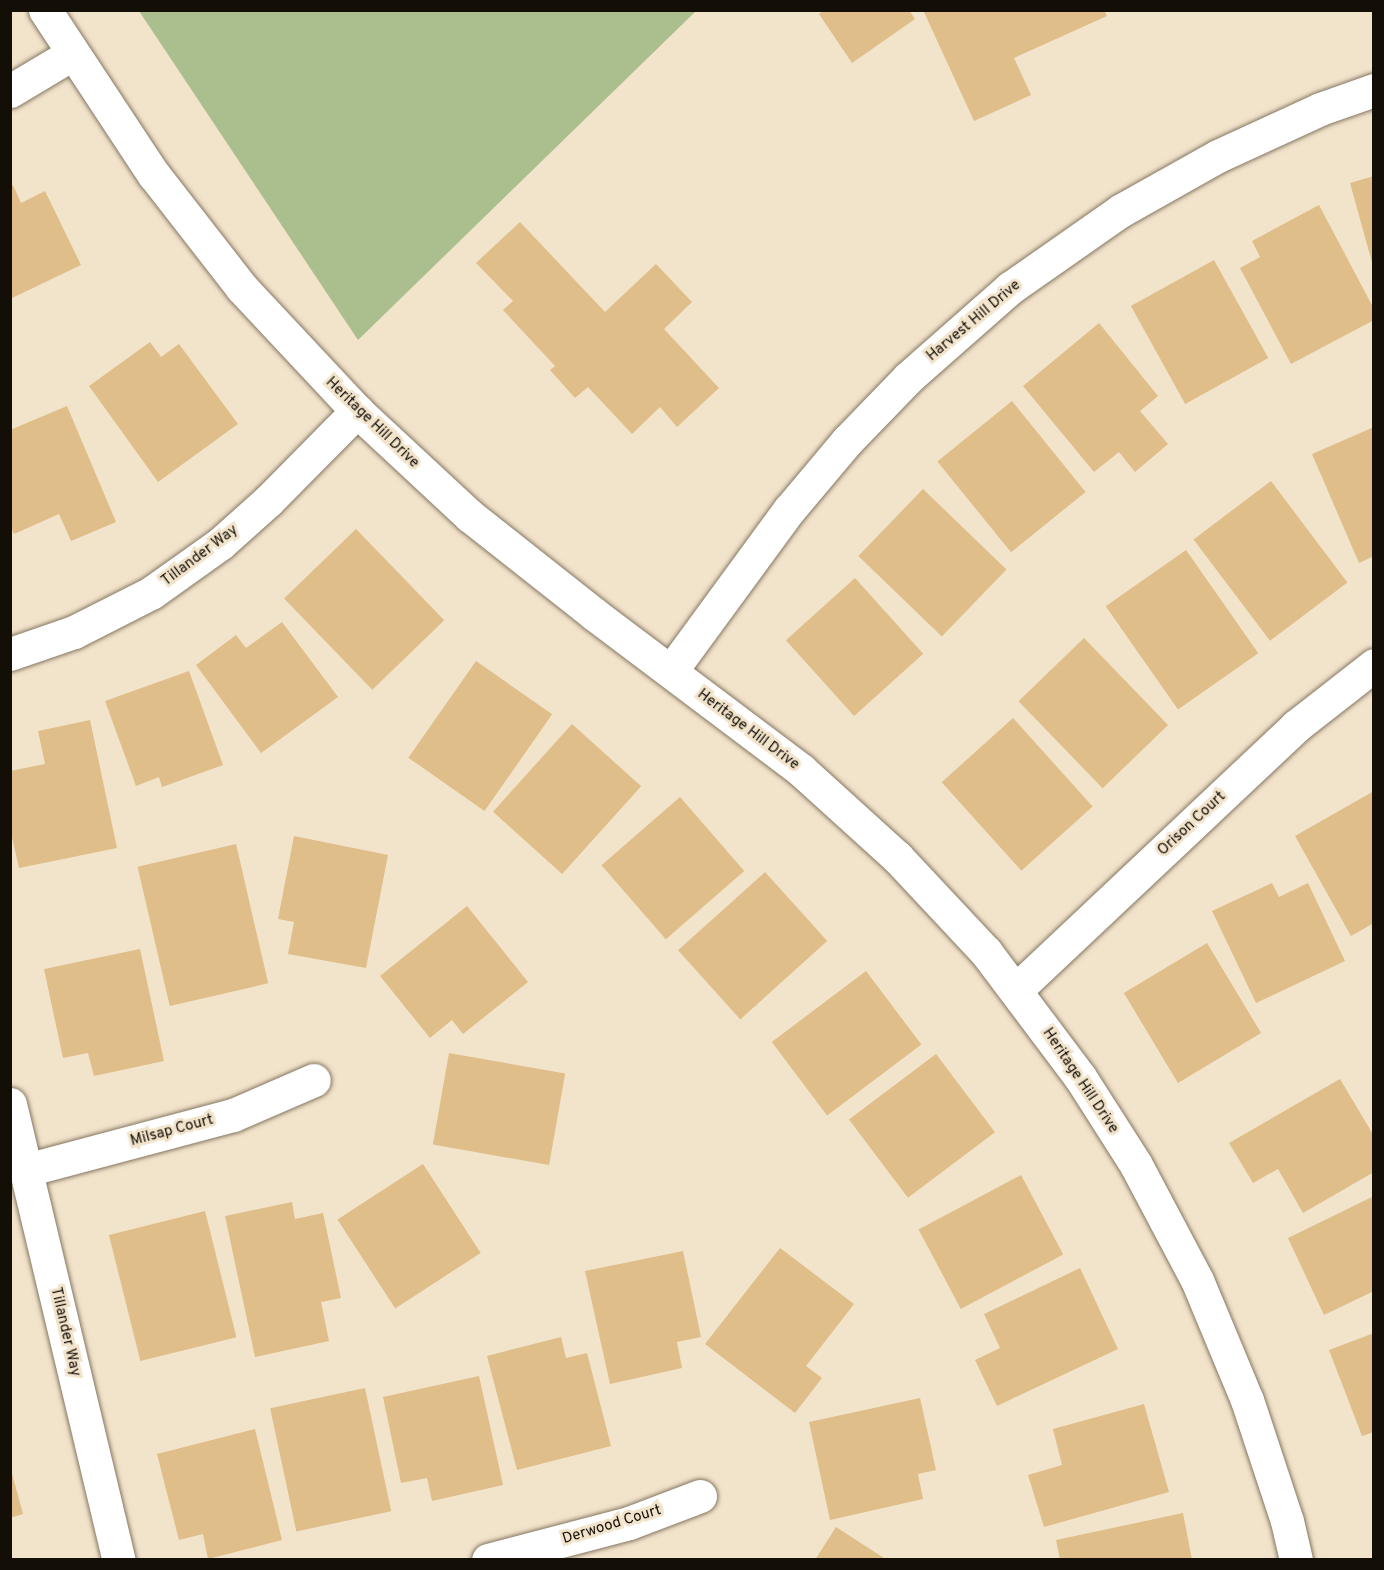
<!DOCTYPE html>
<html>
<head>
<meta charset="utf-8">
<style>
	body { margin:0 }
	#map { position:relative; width:1384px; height:1570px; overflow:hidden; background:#f2e3cb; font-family:Overpass,sans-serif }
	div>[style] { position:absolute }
	.green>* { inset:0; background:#abbe8d }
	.building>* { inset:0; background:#e0be89; transform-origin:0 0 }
	.roads { filter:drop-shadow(0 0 2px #857762) drop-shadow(0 0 2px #857762) }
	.minor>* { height:33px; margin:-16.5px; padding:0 16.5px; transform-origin:16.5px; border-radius:16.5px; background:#fff }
	.tertiary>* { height:33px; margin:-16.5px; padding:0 16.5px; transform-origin:16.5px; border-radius:16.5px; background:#fff }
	span { translate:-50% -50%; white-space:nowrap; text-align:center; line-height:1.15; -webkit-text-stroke:6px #f2e3cb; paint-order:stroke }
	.street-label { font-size:15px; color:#130e06 }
	.frame { position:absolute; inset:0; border:12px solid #130e06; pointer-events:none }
</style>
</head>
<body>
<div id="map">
	<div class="green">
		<i style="clip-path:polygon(139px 11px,696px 11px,358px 340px)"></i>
	</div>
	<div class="building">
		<i style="clip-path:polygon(824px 10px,909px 10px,915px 19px,852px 63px,819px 14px)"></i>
		<i style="clip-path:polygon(923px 10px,1104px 10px,1107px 16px,1014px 58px,1031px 95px,974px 121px)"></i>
		<i style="clip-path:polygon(1374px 176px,1374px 266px,1373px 266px,1350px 183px)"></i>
		<i style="clip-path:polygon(13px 185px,21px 203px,45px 191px,81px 265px,10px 299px,10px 186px)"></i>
		<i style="clip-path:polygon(1319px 205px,1374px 309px,1374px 320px,1291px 364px,1240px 268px,1260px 257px,1252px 241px)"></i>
		<i style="clip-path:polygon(520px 222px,605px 312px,656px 264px,692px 302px,664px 329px,719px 388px,677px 427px,660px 407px,632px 434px,588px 387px,575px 398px,550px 370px,555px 366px,503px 310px,513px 301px,476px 263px)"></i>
		<i style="left:1214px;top:260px;width:112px;height:95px;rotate:61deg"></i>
		<i style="clip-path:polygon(1099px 323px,1158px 396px,1140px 411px,1168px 444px,1135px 472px,1119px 452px,1094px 472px,1023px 386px)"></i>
		<i style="clip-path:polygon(150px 342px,161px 357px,179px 344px,238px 424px,158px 482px,89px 386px)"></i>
		<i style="left:1012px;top:401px;width:117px;height:96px;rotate:51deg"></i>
		<i style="clip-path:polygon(67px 406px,116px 522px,71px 541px,59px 514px,14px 534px,10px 526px,10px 430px)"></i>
		<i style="clip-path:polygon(1374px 427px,1374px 556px,1359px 563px,1312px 454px)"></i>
		<i style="left:1271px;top:481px;width:127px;height:97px;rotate:53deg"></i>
		<i style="left:923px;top:489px;width:116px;height:93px;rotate:44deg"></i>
		<i style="left:356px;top:529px;width:127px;height:100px;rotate:46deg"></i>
		<i style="left:1186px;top:550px;width:126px;height:98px;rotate:55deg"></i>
		<i style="left:855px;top:578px;width:102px;height:93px;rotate:48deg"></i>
		<i style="clip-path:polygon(282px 622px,338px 697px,261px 753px,196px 665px,236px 635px,246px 648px)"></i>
		<i style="left:1084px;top:638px;width:121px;height:91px;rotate:46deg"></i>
		<i style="left:476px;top:661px;width:93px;height:118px;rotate:35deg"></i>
		<i style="clip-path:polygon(189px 671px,223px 765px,162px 787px,159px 777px,136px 786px,105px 701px)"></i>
		<i style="left:1013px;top:718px;width:119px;height:96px;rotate:48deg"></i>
		<i style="clip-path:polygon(90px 720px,117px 848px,19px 868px,10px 829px,10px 771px,45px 764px,38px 731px)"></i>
		<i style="left:572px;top:724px;width:93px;height:118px;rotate:42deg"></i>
		<i style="clip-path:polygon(1374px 791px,1374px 923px,1351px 936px,1295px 836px)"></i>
		<i style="left:680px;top:797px;width:98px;height:104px;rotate:49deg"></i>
		<i style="clip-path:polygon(294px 836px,388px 855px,366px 968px,288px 954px,294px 922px,278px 919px)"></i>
		<i style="left:236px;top:844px;width:143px;height:101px;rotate:77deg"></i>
		<i style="left:765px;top:872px;width:93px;height:117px;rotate:48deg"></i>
		<i style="clip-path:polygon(1272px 883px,1279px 897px,1308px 883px,1345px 961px,1256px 1003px,1212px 911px)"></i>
		<i style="clip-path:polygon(467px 906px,528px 982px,463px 1034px,452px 1020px,430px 1038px,380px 976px)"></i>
		<i style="left:1207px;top:943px;width:105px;height:97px;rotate:59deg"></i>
		<i style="clip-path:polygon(140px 949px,164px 1061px,94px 1076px,88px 1053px,63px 1058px,44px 969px)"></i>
		<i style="left:866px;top:971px;width:92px;height:118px;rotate:53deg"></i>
		<i style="left:449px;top:1053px;width:118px;height:93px;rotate:10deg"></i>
		<i style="left:936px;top:1054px;width:98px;height:109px;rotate:53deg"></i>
		<i style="clip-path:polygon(1340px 1079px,1374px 1136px,1374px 1172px,1303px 1213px,1278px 1169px,1253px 1183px,1229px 1143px)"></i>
		<i style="left:423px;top:1164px;width:106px;height:102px;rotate:57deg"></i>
		<i style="left:1021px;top:1175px;width:90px;height:116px;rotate:62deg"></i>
		<i style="clip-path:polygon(1374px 1196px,1374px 1291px,1324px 1315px,1288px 1238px)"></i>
		<i style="clip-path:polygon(292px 1202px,295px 1219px,323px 1213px,341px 1298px,321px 1302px,329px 1341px,255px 1357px,225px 1216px)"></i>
		<i style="left:205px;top:1211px;width:130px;height:99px;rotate:76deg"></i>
		<i style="clip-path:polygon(780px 1248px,854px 1304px,806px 1366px,822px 1378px,795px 1413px,705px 1344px)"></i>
		<i style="clip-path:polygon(683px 1251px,701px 1337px,677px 1342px,682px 1368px,610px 1384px,585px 1271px)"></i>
		<i style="clip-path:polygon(1080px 1268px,1118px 1349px,997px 1406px,975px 1360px,1000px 1348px,984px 1314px)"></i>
		<i style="clip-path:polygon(1374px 1333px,1374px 1432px,1362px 1436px,1329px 1350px)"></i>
		<i style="clip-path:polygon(561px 1337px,566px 1358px,587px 1353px,611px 1446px,517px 1470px,487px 1356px)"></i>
		<i style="clip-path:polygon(479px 1376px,503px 1485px,432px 1501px,427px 1478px,401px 1483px,383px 1397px)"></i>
		<i style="left:365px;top:1388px;width:126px;height:97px;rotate:78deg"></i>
		<i style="clip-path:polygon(920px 1398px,936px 1470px,918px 1474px,923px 1499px,830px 1520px,809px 1422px)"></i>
		<i style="clip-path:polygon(1144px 1404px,1169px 1492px,1044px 1527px,1028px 1475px,1062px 1465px,1053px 1429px)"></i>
		<i style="clip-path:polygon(255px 1429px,282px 1540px,208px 1559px,203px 1534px,179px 1540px,157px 1454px)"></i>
		<i style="clip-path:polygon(11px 1470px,23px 1514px,10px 1518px,10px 1471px)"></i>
		<i style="clip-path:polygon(1183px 1513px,1192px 1560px,1060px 1560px,1056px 1540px)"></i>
		<i style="clip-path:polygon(836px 1527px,887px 1560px,815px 1560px)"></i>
	</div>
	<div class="roads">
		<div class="minor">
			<i style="left:10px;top:91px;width:72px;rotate:-30.8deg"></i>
			<i style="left:10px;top:654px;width:68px;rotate:-19deg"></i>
			<i style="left:74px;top:632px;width:86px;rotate:-26.9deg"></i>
			<i style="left:151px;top:593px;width:86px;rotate:-35.5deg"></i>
			<i style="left:221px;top:543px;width:63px;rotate:-41.8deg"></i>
			<i style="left:268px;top:501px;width:127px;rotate:-45.3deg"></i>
			<i style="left:671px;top:671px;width:200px;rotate:-53.8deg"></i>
			<i style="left:789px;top:510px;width:90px;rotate:-50deg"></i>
			<i style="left:847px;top:441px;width:89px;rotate:-45.9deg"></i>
			<i style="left:909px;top:377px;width:135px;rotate:-41.4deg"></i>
			<i style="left:1010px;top:288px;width:134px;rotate:-35deg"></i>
			<i style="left:1120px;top:211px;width:112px;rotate:-29.3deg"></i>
			<i style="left:1218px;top:156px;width:112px;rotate:-24.7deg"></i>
			<i style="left:1320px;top:109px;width:57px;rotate:-19.4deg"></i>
			<i style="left:1016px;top:990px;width:385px;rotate:-43.3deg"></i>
			<i style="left:1296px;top:726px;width:99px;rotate:-38deg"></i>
			<i style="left:10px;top:1104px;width:469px;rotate:76.6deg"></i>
			<i style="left:26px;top:1170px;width:214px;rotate:-14.9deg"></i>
			<i style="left:233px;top:1115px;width:88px;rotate:-23.4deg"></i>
			<i style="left:488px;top:1560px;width:146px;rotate:-14.7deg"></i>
			<i style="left:629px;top:1523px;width:76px;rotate:-20.8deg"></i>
		</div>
		<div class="tertiary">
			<i style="left:45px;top:10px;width:198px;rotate:56.6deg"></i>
			<i style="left:154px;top:175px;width:143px;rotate:52.1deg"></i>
			<i style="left:242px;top:288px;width:168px;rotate:46.9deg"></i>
			<i style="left:357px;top:411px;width:154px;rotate:42.9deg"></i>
			<i style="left:470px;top:516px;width:158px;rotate:38.3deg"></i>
			<i style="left:594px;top:614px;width:259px;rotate:37deg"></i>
			<i style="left:801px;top:770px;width:130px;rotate:42.2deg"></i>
			<i style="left:897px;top:857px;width:130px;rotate:46.9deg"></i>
			<i style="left:986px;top:952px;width:156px;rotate:53.1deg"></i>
			<i style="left:1080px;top:1077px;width:104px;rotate:57.5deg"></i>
			<i style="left:1136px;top:1165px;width:130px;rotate:62.1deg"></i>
			<i style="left:1197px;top:1280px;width:130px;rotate:67.4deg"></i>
			<i style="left:1247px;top:1400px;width:127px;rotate:71.7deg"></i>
			<i style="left:1287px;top:1521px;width:40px;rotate:77deg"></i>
		</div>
	</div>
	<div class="street-label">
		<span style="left:974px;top:321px;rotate:-40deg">Harvest Hill Drive</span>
		<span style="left:372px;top:423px;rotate:44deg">Heritage Hill Drive</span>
		<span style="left:200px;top:556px;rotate:-37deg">Tillander Way</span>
		<span style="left:748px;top:730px;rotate:37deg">Heritage Hill Drive</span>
		<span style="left:1192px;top:824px;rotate:-43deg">Orison Court</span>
		<span style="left:1080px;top:1081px;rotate:56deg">Heritage Hill Drive</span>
		<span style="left:172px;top:1131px;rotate:-15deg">Milsap Court</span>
		<span style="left:65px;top:1332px;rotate:77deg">Tillander Way</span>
		<span style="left:612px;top:1525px;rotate:-17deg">Derwood Court</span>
	</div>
	<div class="frame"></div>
</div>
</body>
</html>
